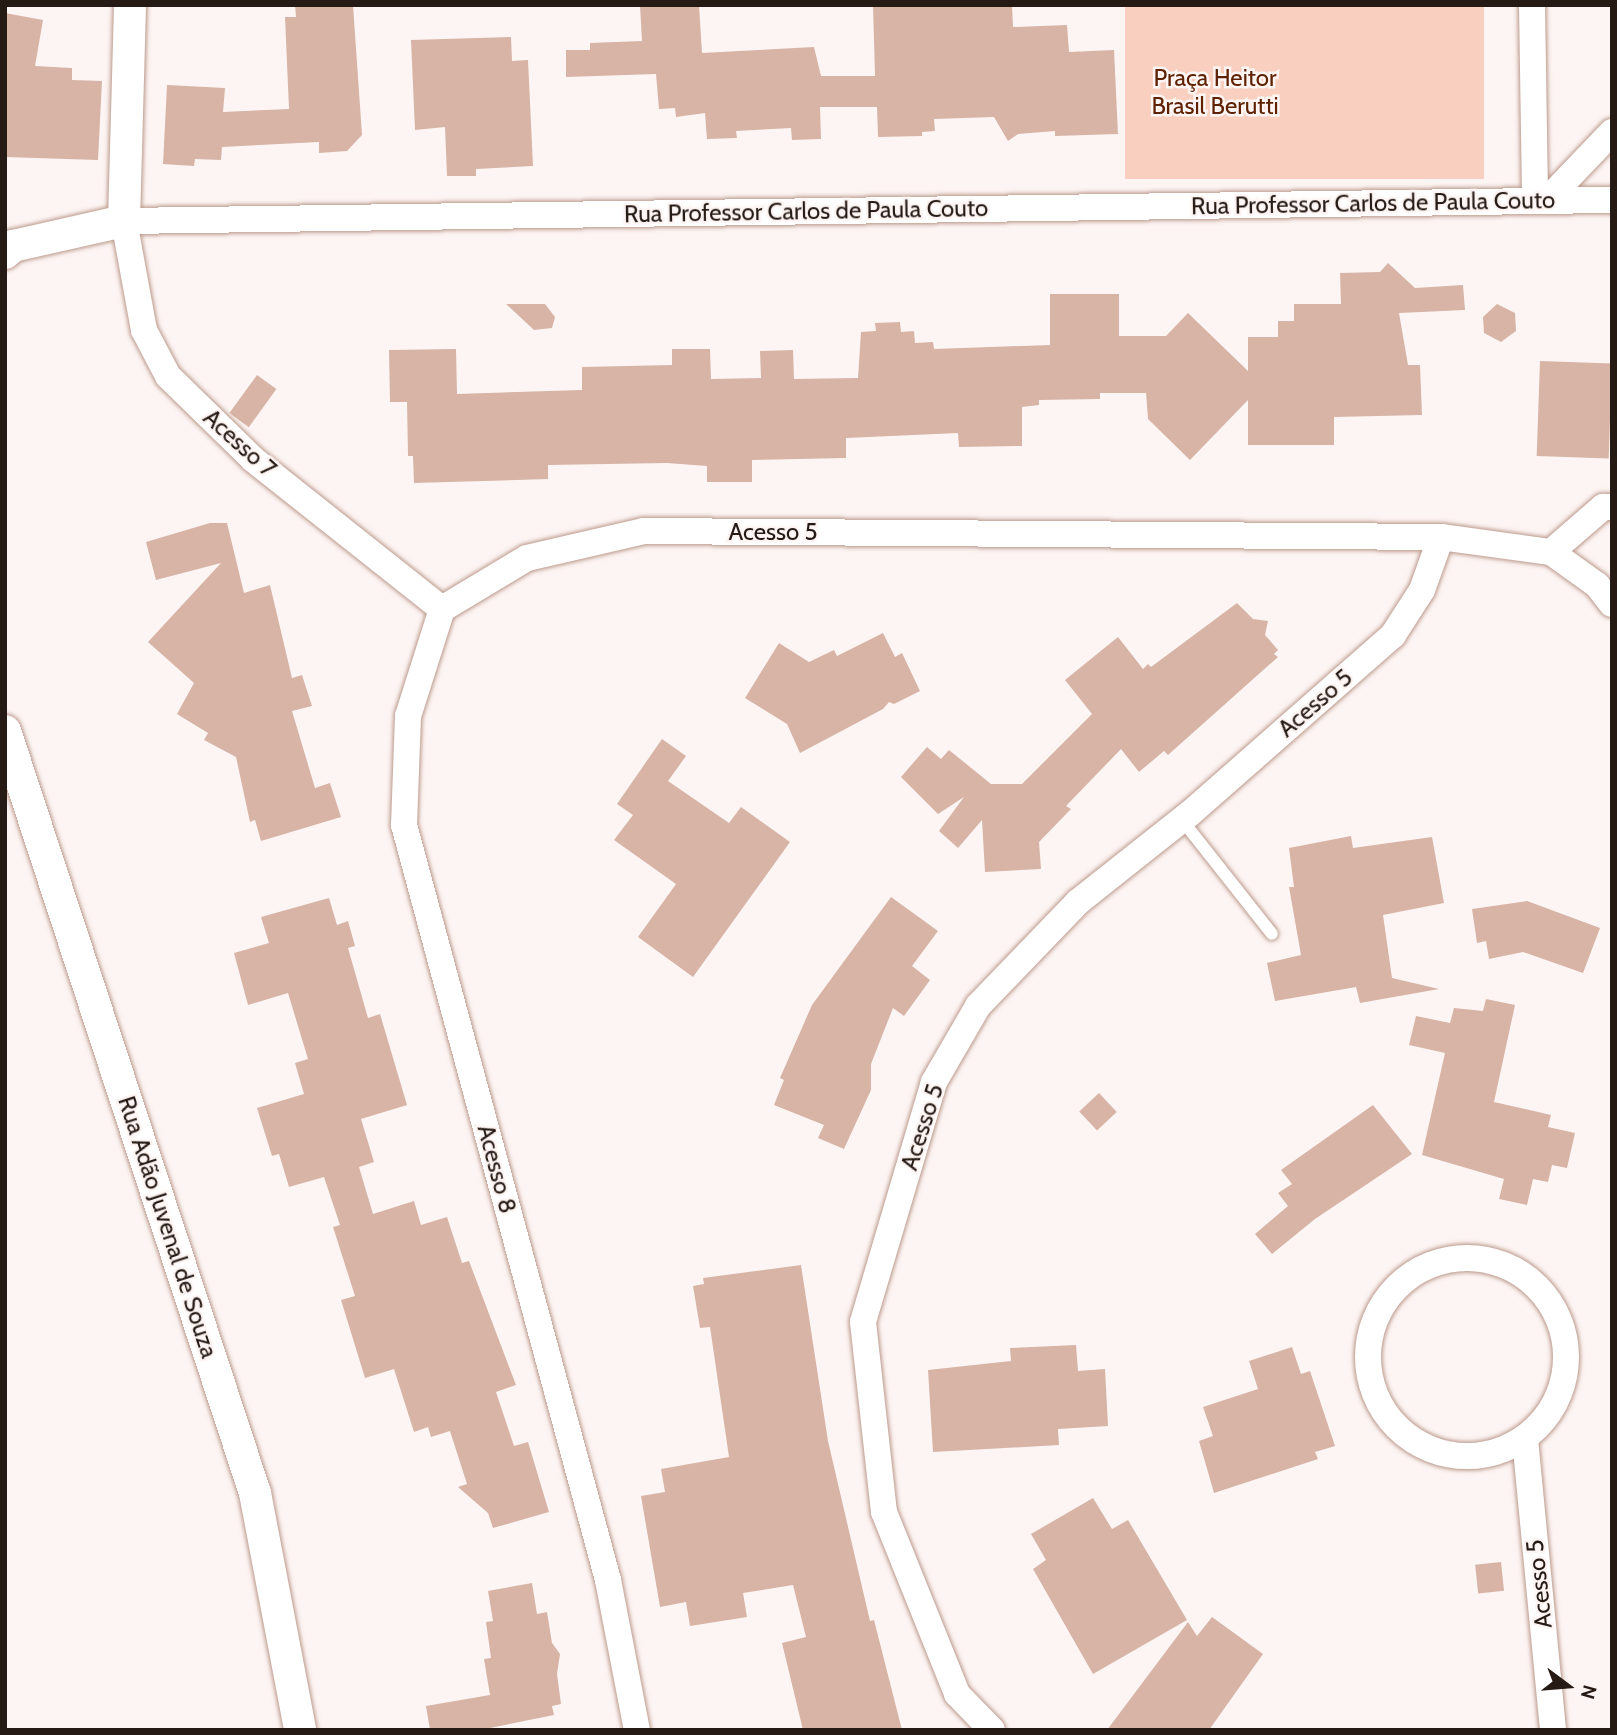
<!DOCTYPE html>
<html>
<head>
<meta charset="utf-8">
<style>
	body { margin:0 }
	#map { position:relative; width:1617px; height:1735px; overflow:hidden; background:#fdf5f3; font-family:Cabin,sans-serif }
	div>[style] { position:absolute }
	.green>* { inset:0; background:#f9d0c0; transform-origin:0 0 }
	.building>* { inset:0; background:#d7b4a6; transform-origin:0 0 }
	.roads { filter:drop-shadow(0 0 2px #bb9a8c) drop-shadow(0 0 2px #bb9a8c) }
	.service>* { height:12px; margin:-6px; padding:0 6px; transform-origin:6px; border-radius:6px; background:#fff }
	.minor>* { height:26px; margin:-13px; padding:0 13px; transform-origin:13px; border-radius:13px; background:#fff }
	.minor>.ring { margin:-13px; padding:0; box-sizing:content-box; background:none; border:26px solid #fff; border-radius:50% }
	.tertiary>* { height:32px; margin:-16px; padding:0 16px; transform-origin:16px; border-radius:16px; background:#fff }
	span { translate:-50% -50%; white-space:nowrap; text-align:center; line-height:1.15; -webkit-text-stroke:5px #fdf5f3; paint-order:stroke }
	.park-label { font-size:24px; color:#5e2102 }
	.street-label { font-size:24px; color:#261a15 }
	.frame { position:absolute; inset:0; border:7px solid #261a15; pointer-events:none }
	.north { position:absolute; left:1533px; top:1651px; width:70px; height:70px; -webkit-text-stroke:5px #fdf5f3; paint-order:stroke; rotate:106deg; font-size:19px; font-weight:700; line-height:28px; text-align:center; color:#261a15 }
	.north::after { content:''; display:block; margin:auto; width:24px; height:32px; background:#261a15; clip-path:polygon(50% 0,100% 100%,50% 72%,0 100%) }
</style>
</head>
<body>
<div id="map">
	<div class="green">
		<i style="left:1125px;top:5px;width:359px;height:174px"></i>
	</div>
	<div class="building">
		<i style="clip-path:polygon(295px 5px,353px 5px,362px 135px,347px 151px,319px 153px,319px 142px,222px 147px,221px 160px,195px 159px,194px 166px,163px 164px,167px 85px,225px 88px,223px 112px,289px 109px,285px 17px,296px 17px)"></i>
		<i style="clip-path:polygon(640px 5px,699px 5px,702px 53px,814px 47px,821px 76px,875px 76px,873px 5px,1012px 5px,1013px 27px,1067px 25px,1069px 52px,1114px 50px,1118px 134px,1055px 136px,1055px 131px,1018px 134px,1008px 141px,994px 117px,934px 119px,935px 131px,922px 132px,922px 136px,878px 137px,877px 107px,820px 107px,821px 139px,792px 140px,791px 128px,736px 131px,737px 138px,707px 139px,705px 113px,676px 117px,675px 108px,659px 109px,656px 74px,566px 77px,566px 50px,590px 50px,590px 43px,642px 41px)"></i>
		<i style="clip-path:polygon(5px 13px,43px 20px,35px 66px,72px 68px,72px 80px,102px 81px,98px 160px,5px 157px)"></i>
		<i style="clip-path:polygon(511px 37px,512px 61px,528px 60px,533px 166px,476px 169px,476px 176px,447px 176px,445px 127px,415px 130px,411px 40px)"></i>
		<i style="clip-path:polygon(1388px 263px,1415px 288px,1463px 285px,1465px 310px,1399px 313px,1408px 365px,1420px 365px,1422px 415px,1334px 417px,1334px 445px,1248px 445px,1248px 400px,1190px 460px,1148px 419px,1146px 393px,1100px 393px,1100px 399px,1039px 400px,1039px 405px,1022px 407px,1022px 446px,959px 447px,958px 433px,846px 438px,846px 458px,752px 460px,752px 482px,707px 482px,707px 466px,667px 463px,548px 465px,548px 479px,414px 483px,413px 456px,408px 456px,407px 402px,390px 402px,389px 350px,456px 349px,457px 394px,582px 390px,582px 367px,672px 365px,672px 349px,710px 349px,711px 379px,761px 378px,760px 351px,793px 350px,794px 379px,858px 378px,861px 332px,876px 331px,875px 323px,900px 322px,901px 332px,914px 331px,915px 343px,933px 342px,934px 349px,1050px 345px,1050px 294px,1119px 294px,1119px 336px,1166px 336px,1188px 313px,1248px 371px,1248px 337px,1278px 337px,1278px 321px,1294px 321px,1294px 304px,1341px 304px,1340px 273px,1380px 272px)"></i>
		<i style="clip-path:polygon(506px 304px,545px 304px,555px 317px,552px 328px,534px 330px)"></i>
		<i style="clip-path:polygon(1497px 304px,1515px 313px,1516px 331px,1501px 342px,1484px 333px,1483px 317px)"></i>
		<i style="left:1540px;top:361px;width:72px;height:95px;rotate:2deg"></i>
		<i style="left:257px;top:375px;width:24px;height:47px;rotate:36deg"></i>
		<i style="clip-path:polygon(210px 523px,227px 523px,244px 593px,270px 585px,292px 678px,302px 675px,312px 706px,292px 711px,315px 788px,330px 783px,341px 817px,261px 841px,255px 820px,250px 822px,236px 757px,204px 740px,208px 733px,177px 714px,194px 683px,148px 642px,221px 563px,156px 580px,146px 542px)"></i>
		<i style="clip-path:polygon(1237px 603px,1253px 619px,1268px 621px,1265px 635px,1278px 650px,1274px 654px,1278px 657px,1168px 755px,1164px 751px,1139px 772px,1121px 749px,1066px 806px,1071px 809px,1039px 842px,1041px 869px,985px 872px,982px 820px,958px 848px,939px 831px,964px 797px,938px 814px,901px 777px,927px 747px,941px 759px,949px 750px,991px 784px,1022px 784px,1092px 714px,1065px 680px,1118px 637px,1143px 669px,1148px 664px,1151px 667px)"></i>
		<i style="clip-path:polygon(883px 633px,895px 657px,902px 653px,920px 691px,894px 704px,889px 702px,883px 709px,800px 753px,787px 724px,745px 698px,779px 643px,809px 662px,834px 650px,837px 656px)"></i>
		<i style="clip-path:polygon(662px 739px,686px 756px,668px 781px,729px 823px,741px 807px,790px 842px,693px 977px,638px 937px,676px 884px,614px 840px,633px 815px,617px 804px)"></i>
		<i style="clip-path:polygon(1351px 836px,1353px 848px,1432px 837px,1444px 903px,1383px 915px,1392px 978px,1439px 989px,1360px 1003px,1356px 987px,1275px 1001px,1267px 963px,1301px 955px,1289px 887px,1294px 887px,1289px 848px)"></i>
		<i style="clip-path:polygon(891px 897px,938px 931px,912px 966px,930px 980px,904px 1016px,893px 1008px,871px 1064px,871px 1090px,844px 1149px,818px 1138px,824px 1125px,774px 1105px,784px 1080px,780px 1078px,812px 1005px)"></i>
		<i style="clip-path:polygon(329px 898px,337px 925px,348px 921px,355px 946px,348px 948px,368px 1018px,380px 1014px,407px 1105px,361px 1119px,374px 1162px,359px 1167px,373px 1214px,414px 1201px,421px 1225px,447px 1217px,462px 1263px,469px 1261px,516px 1385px,496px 1392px,514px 1446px,528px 1442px,549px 1512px,493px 1528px,488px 1513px,458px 1487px,467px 1484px,450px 1431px,431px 1437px,428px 1427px,414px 1432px,394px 1369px,365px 1378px,341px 1300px,355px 1296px,333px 1227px,340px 1225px,324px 1177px,289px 1187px,279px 1154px,272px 1156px,257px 1108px,304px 1094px,295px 1063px,308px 1059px,288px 993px,248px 1005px,234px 953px,269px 943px,261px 917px)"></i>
		<i style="clip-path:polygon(1527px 901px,1600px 928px,1583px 973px,1523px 952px,1489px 959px,1486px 941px,1477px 943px,1472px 909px)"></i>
		<i style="clip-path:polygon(1486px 999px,1515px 1005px,1494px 1102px,1551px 1115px,1548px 1127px,1575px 1133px,1567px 1168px,1552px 1165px,1548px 1182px,1533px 1179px,1527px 1205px,1499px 1199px,1504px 1179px,1422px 1155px,1445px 1053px,1409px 1045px,1416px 1016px,1450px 1023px,1454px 1008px,1483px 1011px)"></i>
		<i style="left:1099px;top:1093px;width:26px;height:27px;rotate:47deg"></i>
		<i style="clip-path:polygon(1373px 1105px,1412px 1154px,1315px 1219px,1272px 1254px,1255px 1234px,1288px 1206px,1278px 1193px,1292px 1184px,1281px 1170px)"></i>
		<i style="clip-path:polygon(801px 1265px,828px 1441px,870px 1621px,874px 1620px,902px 1730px,803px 1730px,782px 1643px,806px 1637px,793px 1585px,743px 1593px,747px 1617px,690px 1626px,686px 1602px,660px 1607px,641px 1496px,665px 1492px,661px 1469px,729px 1457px,710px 1327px,700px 1328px,693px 1286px,704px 1284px,703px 1278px)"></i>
		<i style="clip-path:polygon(1076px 1345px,1078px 1371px,1105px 1369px,1108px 1426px,1058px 1429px,1059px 1445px,933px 1452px,928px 1370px,1011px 1361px,1010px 1348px)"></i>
		<i style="clip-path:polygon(1292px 1347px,1301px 1374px,1310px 1371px,1335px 1446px,1315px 1452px,1318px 1459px,1214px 1493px,1199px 1441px,1213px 1436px,1203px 1407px,1258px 1389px,1249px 1361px)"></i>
		<i style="clip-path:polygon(1093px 1498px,1112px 1529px,1128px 1520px,1187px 1620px,1093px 1674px,1033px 1569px,1046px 1560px,1031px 1534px)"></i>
		<i style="left:1501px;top:1562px;width:29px;height:26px;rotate:84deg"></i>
		<i style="clip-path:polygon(532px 1583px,537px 1614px,547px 1612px,552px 1643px,560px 1654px,557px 1674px,561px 1704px,552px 1706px,554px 1715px,480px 1730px,430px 1730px,426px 1706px,490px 1695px,484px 1659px,491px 1658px,486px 1622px,493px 1621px,488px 1591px)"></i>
		<i style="clip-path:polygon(1212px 1617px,1263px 1654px,1209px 1730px,1107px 1730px,1188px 1622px,1197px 1636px)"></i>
	</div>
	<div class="roads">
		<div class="service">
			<i style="left:1182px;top:820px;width:145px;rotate:51.7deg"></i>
		</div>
		<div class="minor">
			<i style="left:1532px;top:5px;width:196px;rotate:89.1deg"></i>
			<i style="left:1547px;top:200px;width:94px;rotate:-46.3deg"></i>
			<i style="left:1441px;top:537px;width:111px;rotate:7.8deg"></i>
			<i style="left:1551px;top:552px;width:57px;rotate:35.7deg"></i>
			<i style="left:1597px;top:585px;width:24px;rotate:52deg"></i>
			<i style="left:1551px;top:552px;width:69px;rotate:-40.9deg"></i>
			<i style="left:1603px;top:507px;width:9px"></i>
			<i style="left:442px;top:609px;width:99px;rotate:-31deg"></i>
			<i style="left:527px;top:558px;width:120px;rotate:-13deg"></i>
			<i style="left:644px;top:531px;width:797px;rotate:0.43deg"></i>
			<i style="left:1441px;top:537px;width:56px;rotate:109.7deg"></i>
			<i style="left:1422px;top:590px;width:54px;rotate:122.8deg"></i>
			<i style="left:1393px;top:635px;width:271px;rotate:138.7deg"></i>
			<i style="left:1189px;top:814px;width:142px;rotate:141.6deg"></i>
			<i style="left:1078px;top:902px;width:144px;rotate:133.9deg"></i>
			<i style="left:978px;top:1006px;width:88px;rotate:120.1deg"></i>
			<i style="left:934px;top:1082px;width:250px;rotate:106.5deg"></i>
			<i style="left:863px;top:1322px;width:191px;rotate:83.7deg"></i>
			<i style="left:884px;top:1512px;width:196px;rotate:68.1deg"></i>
			<i style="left:957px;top:1694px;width:50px;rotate:45.8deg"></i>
			<i style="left:442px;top:609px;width:241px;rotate:-141.6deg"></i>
			<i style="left:253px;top:459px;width:119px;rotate:-135.7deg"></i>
			<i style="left:168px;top:376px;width:52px;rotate:-117.6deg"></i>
			<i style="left:144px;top:330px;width:111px;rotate:-100.4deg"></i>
			<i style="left:124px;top:221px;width:1488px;rotate:-0.81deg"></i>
			<i style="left:442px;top:609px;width:112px;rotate:107.6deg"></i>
			<i style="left:408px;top:716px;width:109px;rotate:92.1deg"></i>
			<i style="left:404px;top:825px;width:782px;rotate:74.88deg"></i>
			<i style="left:608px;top:1580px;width:153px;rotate:79.1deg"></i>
			<i class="ring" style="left:1368px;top:1258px;width:172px;height:172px"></i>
			<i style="left:1525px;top:1439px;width:292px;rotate:84.5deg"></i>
		</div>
		<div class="tertiary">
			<i style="left:5px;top:253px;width:11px;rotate:-41deg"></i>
			<i style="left:13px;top:246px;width:114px;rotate:-12.7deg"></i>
			<i style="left:124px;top:221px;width:216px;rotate:-88.4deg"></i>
			<i style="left:5px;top:731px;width:802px;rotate:71.84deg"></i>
			<i style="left:255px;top:1493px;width:241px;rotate:79.2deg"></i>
		</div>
	</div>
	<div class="park-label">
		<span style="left:1215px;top:92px">Praça Heitor<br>Brasil Berutti</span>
	</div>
	<div class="street-label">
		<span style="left:1373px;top:203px;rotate:-1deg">Rua Professor Carlos de Paula Couto</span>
		<span style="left:806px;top:211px;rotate:-1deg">Rua Professor Carlos de Paula Couto</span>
		<span style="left:240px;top:443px;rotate:42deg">Acesso 7</span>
		<span style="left:773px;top:532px">Acesso 5</span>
		<span style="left:1315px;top:703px;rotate:-41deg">Acesso 5</span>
		<span style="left:922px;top:1127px;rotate:-72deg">Acesso 5</span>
		<span style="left:497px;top:1169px;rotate:75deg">Acesso 8</span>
		<span style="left:168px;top:1227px;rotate:72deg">Rua Adão Juvenal de Souza</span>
		<span style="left:1539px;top:1584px;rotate:-96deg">Acesso 5</span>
	</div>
	<div class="frame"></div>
	<div class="north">N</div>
</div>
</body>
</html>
